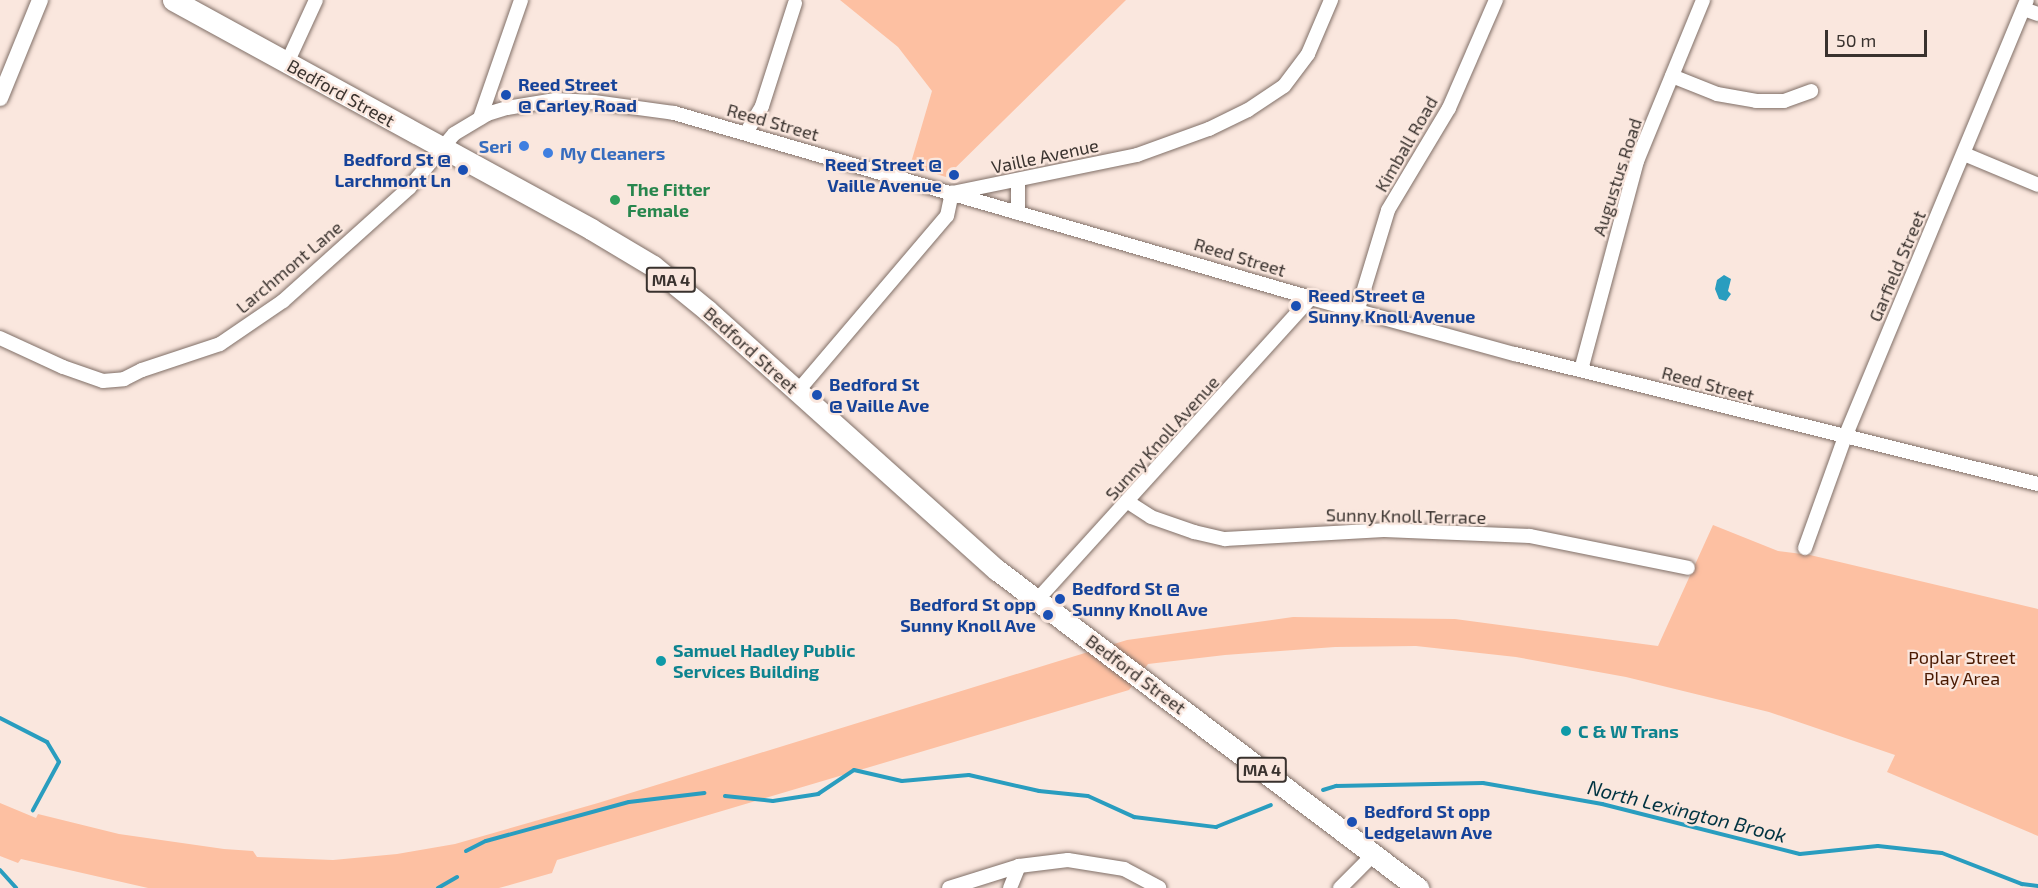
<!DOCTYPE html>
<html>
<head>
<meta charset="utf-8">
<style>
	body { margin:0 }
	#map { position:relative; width:2038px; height:888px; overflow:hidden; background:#fae7de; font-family:"Exo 2",sans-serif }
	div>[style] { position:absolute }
	.green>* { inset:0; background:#fdc0a2 }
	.water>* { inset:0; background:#299dbf }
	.stream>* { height:4px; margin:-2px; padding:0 2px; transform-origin:2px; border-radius:2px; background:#299dbf }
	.roads { filter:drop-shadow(0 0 2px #806f67) drop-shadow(0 0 2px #806f67) }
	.minor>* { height:14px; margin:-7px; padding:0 7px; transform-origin:7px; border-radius:7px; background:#fff }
	.tertiary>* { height:16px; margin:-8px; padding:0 8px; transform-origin:8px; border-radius:8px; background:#fff }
	.primary>* { height:21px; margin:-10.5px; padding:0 10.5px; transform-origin:10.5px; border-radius:10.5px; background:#fff }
	.dots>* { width:16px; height:16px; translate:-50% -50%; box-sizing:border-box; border:3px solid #fae7de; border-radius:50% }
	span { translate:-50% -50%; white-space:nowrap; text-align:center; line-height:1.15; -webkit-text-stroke:4.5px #fae7de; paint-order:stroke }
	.shield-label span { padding:2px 4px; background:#fae7de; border:2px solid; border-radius:4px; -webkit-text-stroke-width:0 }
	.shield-label { font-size:16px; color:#39322e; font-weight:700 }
	.transit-label { font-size:18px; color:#164399; font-weight:700 }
	.left { translate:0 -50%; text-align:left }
	.right { translate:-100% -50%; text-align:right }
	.street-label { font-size:18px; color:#39322e }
	.shop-label { font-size:18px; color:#366cbe; font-weight:700 }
	.leisure-label { font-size:18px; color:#27864d; font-weight:700 }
	.culture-label { font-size:18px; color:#0d838f; font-weight:700 }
	.park-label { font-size:18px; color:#4a1900 }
	.water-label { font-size:20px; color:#003341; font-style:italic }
	.scale { position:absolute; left:1825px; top:30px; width:102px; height:27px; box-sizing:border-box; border:3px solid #39322e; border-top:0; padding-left:8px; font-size:18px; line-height:21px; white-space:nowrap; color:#39322e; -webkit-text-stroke:4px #fae7de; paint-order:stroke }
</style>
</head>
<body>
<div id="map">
	<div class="green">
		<i style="clip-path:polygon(840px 0,1126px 0,946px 177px,910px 166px,932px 91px,898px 47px)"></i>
		<i style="clip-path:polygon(1713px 525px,1778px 551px,1810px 555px,2038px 609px,2038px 836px,1887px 772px,1895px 755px,1769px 712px,1626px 677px,1516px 657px,1416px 646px,1335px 647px,1225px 655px,1148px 664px,1129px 690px,557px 860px,552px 873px,499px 888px,148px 888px,21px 859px,18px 863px,0 856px,0 803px,36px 818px,38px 814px,119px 834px,224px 849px,253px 851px,257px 857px,333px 860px,397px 854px,455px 844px,598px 803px,1127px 640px,1293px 617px,1455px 619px,1658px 646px)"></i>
	</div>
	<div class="water">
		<i style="clip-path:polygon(1724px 275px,1731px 279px,1728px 291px,1731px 294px,1726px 301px,1719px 299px,1715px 289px,1717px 280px)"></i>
	</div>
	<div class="stream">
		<i style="left:0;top:718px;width:53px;rotate:27.1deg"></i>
		<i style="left:47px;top:742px;width:23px;rotate:59deg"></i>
		<i style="left:59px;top:762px;width:55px;rotate:118.4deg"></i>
		<i style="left:1323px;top:790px;width:14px;rotate:-17deg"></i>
		<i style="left:1336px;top:786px;width:147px;rotate:-1.2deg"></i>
		<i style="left:1483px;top:783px;width:121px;rotate:10deg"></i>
		<i style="left:1602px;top:804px;width:204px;rotate:14.2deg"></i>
		<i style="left:1800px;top:854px;width:78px;rotate:-5.9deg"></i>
		<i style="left:1878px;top:846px;width:64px;rotate:6.2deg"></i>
		<i style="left:1942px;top:853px;width:86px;rotate:21.2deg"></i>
		<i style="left:2022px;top:884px;width:16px;rotate:7deg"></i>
		<i style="left:725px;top:796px;width:48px;rotate:5.9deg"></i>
		<i style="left:773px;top:801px;width:46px;rotate:-8.8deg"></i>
		<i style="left:818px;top:794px;width:43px;rotate:-33.7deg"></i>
		<i style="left:854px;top:770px;width:49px;rotate:12.9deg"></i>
		<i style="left:902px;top:781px;width:67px;rotate:-5.1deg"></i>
		<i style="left:969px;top:775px;width:72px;rotate:12.9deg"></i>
		<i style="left:1039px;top:791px;width:49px;rotate:5.8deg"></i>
		<i style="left:1088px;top:796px;width:51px;rotate:24.5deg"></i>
		<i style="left:1134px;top:817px;width:83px;rotate:7deg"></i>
		<i style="left:1216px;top:827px;width:59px;rotate:-21.8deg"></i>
		<i style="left:466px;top:851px;width:22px;rotate:-27deg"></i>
		<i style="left:486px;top:841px;width:148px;rotate:-15.3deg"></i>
		<i style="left:629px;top:802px;width:76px;rotate:-6.8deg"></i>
		<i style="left:0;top:870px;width:24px;rotate:48deg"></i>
		<i style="left:438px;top:888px;width:22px;rotate:-30deg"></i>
	</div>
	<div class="roads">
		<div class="minor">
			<i style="left:2024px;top:9px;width:15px;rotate:20deg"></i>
			<i style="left:287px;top:63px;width:69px;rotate:-65.3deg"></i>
			<i style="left:1672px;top:76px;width:48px;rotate:21.8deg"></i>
			<i style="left:1717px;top:94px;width:40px;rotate:10deg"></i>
			<i style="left:1756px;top:101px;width:28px"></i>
			<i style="left:1784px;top:101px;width:29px;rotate:-20deg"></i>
			<i style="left:480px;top:118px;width:125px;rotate:-70.8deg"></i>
			<i style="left:746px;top:133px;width:31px;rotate:-59deg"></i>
			<i style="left:762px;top:106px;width:108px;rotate:-72.2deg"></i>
			<i style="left:1964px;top:154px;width:80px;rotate:22.7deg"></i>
			<i style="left:1018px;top:180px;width:33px;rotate:90deg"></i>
			<i style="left:1358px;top:309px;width:103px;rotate:-73.1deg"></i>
			<i style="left:1388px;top:210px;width:119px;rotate:-59.1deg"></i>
			<i style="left:1449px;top:108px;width:118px;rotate:-66.5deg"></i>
			<i style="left:0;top:338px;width:69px;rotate:24.7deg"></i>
			<i style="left:63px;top:367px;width:42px;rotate:19.3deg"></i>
			<i style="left:103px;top:381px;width:21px;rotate:-5deg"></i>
			<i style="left:124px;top:379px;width:20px;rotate:-27deg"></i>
			<i style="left:142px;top:370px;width:82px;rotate:-18.4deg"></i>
			<i style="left:220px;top:344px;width:76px;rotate:-34.3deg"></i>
			<i style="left:283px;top:301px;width:169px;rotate:-41.9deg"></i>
			<i style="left:409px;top:188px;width:70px;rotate:-50.2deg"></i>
			<i style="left:454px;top:134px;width:39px;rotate:-31deg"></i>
			<i style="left:487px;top:114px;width:21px;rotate:-17deg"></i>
			<i style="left:507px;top:108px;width:49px;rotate:-9.5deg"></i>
			<i style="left:555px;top:100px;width:39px;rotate:3deg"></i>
			<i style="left:594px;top:102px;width:81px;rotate:7.8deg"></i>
			<i style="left:674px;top:113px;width:663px;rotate:16.19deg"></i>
			<i style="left:1311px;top:298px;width:212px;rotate:15.4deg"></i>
			<i style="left:1515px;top:354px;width:539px;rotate:13.96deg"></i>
			<i style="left:1581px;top:370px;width:216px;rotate:-75deg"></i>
			<i style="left:1637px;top:161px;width:174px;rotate:-67.7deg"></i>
			<i style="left:797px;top:392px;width:231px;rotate:-49.6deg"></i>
			<i style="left:947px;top:216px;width:24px;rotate:-78deg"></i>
			<i style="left:952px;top:193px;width:189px;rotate:-11.6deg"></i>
			<i style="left:1137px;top:155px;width:77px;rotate:-19.9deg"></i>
			<i style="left:1209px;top:129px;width:43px;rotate:-26deg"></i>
			<i style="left:1248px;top:110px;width:43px;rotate:-33.7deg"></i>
			<i style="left:1284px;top:86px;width:40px;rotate:-53deg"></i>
			<i style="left:1308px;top:54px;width:59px;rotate:-66.9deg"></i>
			<i style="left:1128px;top:502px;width:27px;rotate:33deg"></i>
			<i style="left:1151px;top:517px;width:46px;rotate:19.2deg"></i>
			<i style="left:1194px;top:532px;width:32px;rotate:13deg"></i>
			<i style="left:1225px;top:539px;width:159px;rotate:-3.2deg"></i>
			<i style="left:1384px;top:530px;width:146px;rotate:2.4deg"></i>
			<i style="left:1530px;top:536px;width:161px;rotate:11.4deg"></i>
			<i style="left:1805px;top:548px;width:118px;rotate:-70.2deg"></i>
			<i style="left:1845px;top:437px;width:473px;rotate:-67.4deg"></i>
			<i style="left:1037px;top:600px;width:408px;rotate:-47.8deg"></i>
			<i style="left:949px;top:888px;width:73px;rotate:-17.4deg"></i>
			<i style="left:1019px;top:866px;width:49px;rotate:-7deg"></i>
			<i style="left:1068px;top:860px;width:57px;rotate:9.1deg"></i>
			<i style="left:1124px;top:869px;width:40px;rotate:28deg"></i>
			<i style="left:1010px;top:888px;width:24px;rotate:-68deg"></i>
			<i style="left:1340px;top:888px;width:48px;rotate:-45deg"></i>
		</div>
		<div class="tertiary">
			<i style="left:0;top:98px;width:106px;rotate:-67.8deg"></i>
		</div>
		<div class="primary">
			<i style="left:173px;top:0;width:477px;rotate:28.7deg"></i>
			<i style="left:591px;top:229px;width:72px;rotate:30.8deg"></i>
			<i style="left:653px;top:266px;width:71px;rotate:39.3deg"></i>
			<i style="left:708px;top:311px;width:388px;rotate:41.9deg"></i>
			<i style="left:997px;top:570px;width:528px;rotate:37.07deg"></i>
		</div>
	</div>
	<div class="dots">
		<i style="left:506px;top:95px;background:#1a4fb4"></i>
		<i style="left:524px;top:146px;background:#3f7fe0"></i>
		<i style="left:548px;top:153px;background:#3f7fe0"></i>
		<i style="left:463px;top:170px;background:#1a4fb4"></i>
		<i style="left:954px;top:175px;background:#1a4fb4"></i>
		<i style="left:615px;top:200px;background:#2e9e5b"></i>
		<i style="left:1296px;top:306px;background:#1a4fb4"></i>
		<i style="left:817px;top:395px;background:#1a4fb4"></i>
		<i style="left:1060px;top:599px;background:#1a4fb4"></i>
		<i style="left:1048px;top:615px;background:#1a4fb4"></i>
		<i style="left:661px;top:661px;background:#0f9aa8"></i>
		<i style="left:1566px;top:731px;background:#0f9aa8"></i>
		<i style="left:1352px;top:822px;background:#1a4fb4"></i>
	</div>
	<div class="shield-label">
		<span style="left:671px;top:280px">MA 4</span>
		<span style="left:1262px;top:770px">MA 4</span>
	</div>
	<div class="transit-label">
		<span class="left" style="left:518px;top:95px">Reed Street<br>@ Carley Road</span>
		<span class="right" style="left:451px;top:170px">Bedford St @<br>Larchmont Ln</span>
		<span class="right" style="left:942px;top:175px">Reed Street @<br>Vaille Avenue</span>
		<span class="left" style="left:1308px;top:306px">Reed Street @<br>Sunny Knoll Avenue</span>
		<span class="left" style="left:829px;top:395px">Bedford St<br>@ Vaille Ave</span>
		<span class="left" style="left:1072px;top:599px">Bedford St @<br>Sunny Knoll Ave</span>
		<span class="right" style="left:1036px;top:615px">Bedford St opp<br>Sunny Knoll Ave</span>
		<span class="left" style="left:1364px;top:822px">Bedford St opp<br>Ledgelawn Ave</span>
	</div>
	<div class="street-label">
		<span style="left:341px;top:93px;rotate:29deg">Bedford Street</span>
		<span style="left:773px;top:122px;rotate:16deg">Reed Street</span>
		<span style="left:1406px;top:144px;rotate:-60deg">Kimball Road</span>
		<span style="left:1045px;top:156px;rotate:-12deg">Vaille Avenue</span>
		<span style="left:1617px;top:177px;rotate:-72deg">Augustus Road</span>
		<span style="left:1240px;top:257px;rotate:17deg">Reed Street</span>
		<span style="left:1897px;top:266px;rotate:-67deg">Garfield Street</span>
		<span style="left:289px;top:267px;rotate:-40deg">Larchmont Lane</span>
		<span style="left:751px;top:350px;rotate:42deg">Bedford Street</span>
		<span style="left:1708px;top:384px;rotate:15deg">Reed Street</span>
		<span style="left:1162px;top:438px;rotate:-48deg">Sunny Knoll Avenue</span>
		<span style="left:1406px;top:516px;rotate:1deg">Sunny Knoll Terrace</span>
		<span style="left:1136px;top:674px;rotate:37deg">Bedford Street</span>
	</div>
	<div class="shop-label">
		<span class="right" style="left:512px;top:146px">Seri</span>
		<span class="left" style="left:560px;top:153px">My Cleaners</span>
	</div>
	<div class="leisure-label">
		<span class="left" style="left:627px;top:200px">The Fitter<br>Female</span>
	</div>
	<div class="culture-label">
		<span class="left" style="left:673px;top:661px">Samuel Hadley Public<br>Services Building</span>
		<span class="left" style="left:1578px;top:731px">C &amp; W Trans</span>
	</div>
	<div class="park-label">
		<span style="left:1962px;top:668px">Poplar Street<br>Play Area</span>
	</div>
	<div class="water-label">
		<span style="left:1687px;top:811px;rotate:14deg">North Lexington Brook</span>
	</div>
	<div class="scale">50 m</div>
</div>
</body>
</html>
